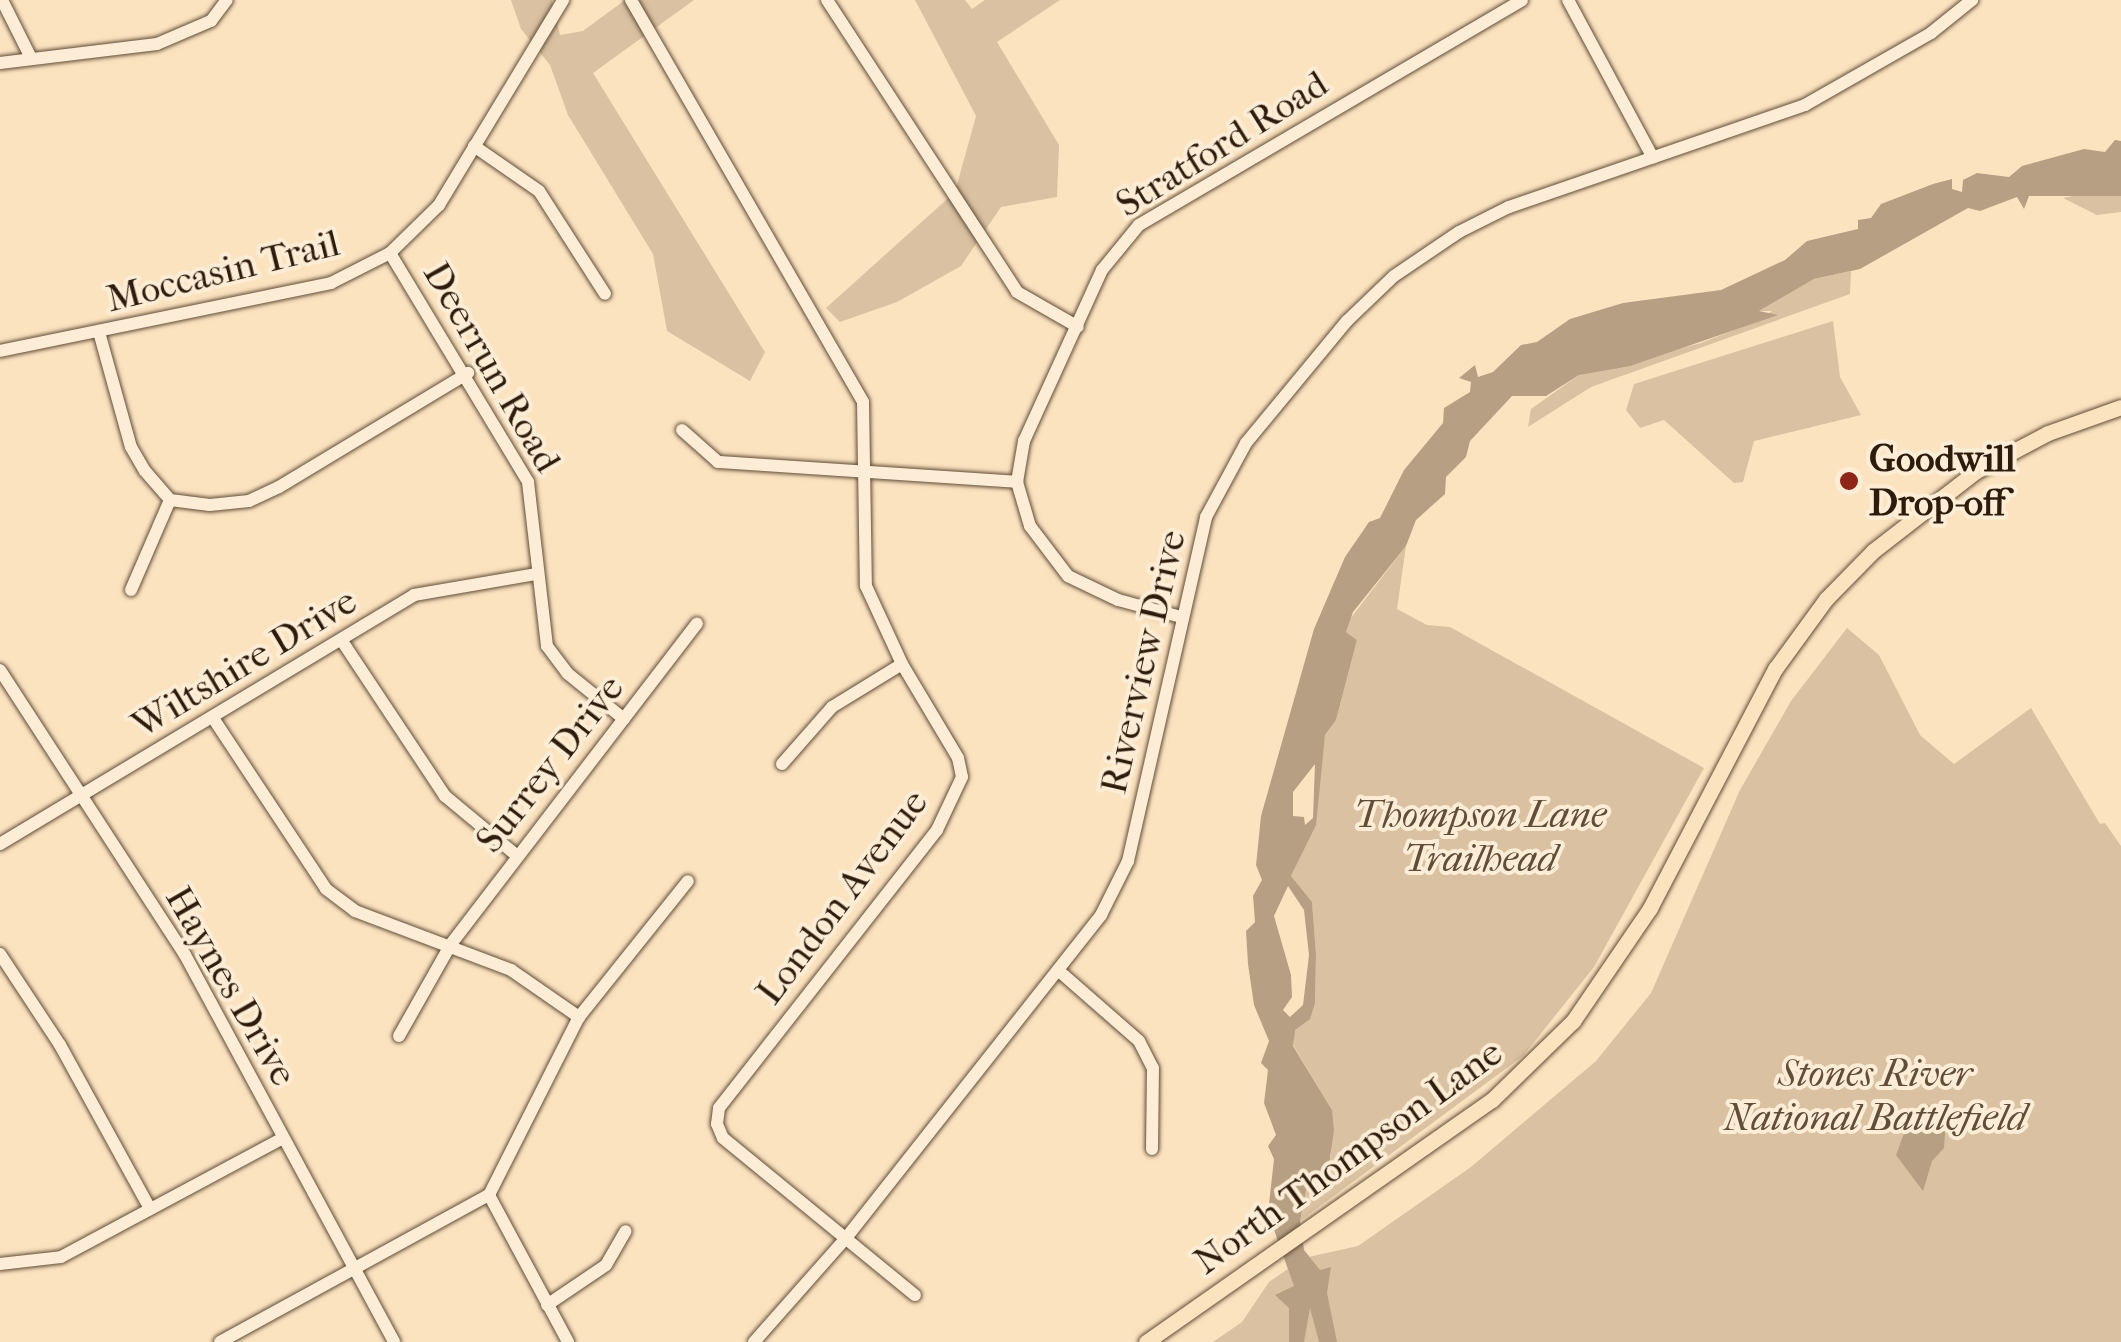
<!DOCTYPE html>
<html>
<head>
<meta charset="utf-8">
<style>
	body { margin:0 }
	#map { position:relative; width:2121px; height:1342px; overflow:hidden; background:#fce3c0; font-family:"IM FELL French Canon",serif }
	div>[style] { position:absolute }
	.green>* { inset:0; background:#d9c1a1 }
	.water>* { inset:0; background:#b69f82 }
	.roads { filter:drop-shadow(0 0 2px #614d38) drop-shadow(0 0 2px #614d38) }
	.minor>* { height:12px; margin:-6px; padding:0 6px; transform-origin:6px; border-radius:6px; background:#fdedd6 }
	.major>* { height:15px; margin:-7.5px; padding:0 7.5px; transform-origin:7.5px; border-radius:7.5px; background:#fce3c0 }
	.dots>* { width:28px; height:28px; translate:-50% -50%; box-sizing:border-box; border:5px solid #fdedd6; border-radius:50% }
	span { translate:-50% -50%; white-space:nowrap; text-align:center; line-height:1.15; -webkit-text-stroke:8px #fdedd6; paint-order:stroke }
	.street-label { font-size:38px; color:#2d1b0b }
	.poi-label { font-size:38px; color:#2d1b0b; font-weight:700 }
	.left { translate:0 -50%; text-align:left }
	.park-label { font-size:38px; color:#614d38; font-style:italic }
</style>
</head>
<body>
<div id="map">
	<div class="green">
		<i style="clip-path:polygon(511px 0,552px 0,560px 35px,583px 31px,625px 0,694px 0,593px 73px,765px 352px,750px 381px,667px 331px,653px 254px,568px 115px,550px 65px,521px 29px)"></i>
		<i style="clip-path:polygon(915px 0,965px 0,972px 9px,985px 0,1060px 0,997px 42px,1059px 145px,1057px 197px,1001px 207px,961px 266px,897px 302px,840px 322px,826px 308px,955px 192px,976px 116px)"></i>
		<i style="clip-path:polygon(2088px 193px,2121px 196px,2121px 212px,2097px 215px,2063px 198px)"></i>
		<i style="clip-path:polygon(1851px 271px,1850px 294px,1591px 387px,1528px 427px,1531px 409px,1579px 375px,1701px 343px,1760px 320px,1772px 311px,1759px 311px,1814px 279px)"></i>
		<i style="clip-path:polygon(1833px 321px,1840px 377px,1861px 415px,1754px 441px,1743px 482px,1734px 483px,1664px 420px,1640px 428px,1626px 410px,1634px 384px)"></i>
		<i style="clip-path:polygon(1406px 546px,1397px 609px,1427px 625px,1450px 627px,1704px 768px,1594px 967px,1523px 1056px,1300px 1221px,1307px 1185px,1331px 1156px,1332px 1110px,1293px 1045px,1294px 1030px,1315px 1003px,1316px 954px,1312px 903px,1291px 876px,1312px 832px,1325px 735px,1336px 720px,1357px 640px,1346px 632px,1350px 619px)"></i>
		<i style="clip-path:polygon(1847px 628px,1879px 655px,1920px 735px,1954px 764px,2031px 708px,2100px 824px,2105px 823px,2121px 846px,2121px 1342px,1213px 1342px,1242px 1322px,1269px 1282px,1304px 1258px,1358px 1246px,1471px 1167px,1596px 1061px,1651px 993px,1740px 790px,1791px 701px)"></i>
	</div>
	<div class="water">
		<i style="clip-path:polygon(evenodd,2115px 140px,2121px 141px,2121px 196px,2029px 196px,2024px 209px,2017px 197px,1980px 211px,1968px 208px,1860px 269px,1814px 279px,1759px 311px,1778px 315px,1630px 366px,1579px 375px,1546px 396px,1512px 396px,1470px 441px,1466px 457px,1446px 477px,1445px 494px,1416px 520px,1406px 546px,1353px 612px,1346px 632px,1357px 640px,1336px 720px,1325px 735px,1316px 825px,1291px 876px,1312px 902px,1316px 954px,1315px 1003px,1310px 1019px,1295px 1030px,1293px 1046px,1332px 1110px,1334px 1130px,1329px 1165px,1307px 1185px,1300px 1221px,1304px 1250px,1320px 1270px,1331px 1267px,1327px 1293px,1337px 1342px,1319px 1342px,1310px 1308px,1304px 1342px,1289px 1342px,1289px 1308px,1275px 1295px,1294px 1286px,1268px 1213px,1274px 1159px,1268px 1146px,1276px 1135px,1264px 1103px,1268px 1070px,1261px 1063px,1269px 1041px,1254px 1005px,1248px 964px,1246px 931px,1255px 922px,1253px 896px,1262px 880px,1256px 865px,1261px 816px,1314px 629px,1345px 557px,1369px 522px,1380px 518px,1404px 470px,1443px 423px,1444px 408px,1470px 392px,1471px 382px,1459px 378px,1475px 365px,1478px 377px,1493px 372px,1521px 345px,1537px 342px,1570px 319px,1623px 303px,1721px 290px,1785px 260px,1807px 241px,1858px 229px,1858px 220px,1871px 218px,1881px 204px,1933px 184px,1952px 179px,1952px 189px,1962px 192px,1963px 180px,1977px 173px,2009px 177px,2022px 166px,2084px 149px,2105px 152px,2115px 140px,1315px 764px,1313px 818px,1305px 825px,1304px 817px,1293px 816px,1293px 792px,1315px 764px,2115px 140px,1288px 886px,1304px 910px,1309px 955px,1303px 1005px,1290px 1017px,1283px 1010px,1292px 997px,1291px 975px,1274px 916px,1288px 886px)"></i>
		<i style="clip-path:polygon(1927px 1104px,1946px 1118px,1944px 1148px,1932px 1161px,1923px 1191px,1896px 1155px,1908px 1123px)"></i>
	</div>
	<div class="roads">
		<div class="minor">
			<i style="left:2px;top:0;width:65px;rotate:63.4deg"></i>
			<i style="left:631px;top:0;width:464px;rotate:60deg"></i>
			<i style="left:863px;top:402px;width:184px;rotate:89.1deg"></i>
			<i style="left:866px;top:586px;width:86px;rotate:65.2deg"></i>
			<i style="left:902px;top:664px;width:109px;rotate:59.2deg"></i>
			<i style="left:958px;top:758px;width:19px;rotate:78deg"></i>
			<i style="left:962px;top:777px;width:59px;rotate:115.3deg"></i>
			<i style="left:937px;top:830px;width:353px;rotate:128.1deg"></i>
			<i style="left:719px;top:1108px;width:16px;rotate:97deg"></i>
			<i style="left:717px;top:1124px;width:15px;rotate:67deg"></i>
			<i style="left:723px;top:1138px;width:248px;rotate:39.3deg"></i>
			<i style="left:827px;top:0;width:348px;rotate:56.9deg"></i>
			<i style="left:1017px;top:292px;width:70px;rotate:29.8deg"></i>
			<i style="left:1568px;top:0;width:179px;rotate:61.7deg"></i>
			<i style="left:0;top:63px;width:158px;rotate:-6.9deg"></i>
			<i style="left:157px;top:44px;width:59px;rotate:-23.1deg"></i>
			<i style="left:211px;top:21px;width:26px;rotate:-53deg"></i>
			<i style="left:474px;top:146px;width:79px;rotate:34.7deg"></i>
			<i style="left:539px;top:191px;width:122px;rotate:57.3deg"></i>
			<i style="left:390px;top:253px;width:267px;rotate:58.9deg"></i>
			<i style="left:528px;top:482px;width:165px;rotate:83.4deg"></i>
			<i style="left:547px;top:646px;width:34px;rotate:53deg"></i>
			<i style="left:567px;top:673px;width:73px;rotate:38.9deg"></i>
			<i style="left:99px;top:332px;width:119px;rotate:74.5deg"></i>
			<i style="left:131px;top:447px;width:28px;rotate:60deg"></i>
			<i style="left:145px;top:471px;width:38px;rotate:49deg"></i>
			<i style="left:170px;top:500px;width:40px;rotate:7.1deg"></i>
			<i style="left:210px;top:505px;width:39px;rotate:-6deg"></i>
			<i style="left:249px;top:501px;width:33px;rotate:-25deg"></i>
			<i style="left:279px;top:487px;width:221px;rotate:-31.1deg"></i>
			<i style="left:0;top:351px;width:338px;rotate:-11.6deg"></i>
			<i style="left:331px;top:283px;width:66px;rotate:-27deg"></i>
			<i style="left:390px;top:253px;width:69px;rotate:-44.4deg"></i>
			<i style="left:439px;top:205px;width:240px;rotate:-58.8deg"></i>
			<i style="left:682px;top:430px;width:48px;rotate:41.6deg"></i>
			<i style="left:718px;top:462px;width:300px;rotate:3.8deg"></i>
			<i style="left:131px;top:590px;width:98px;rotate:-66.6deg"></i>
			<i style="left:1181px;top:617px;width:65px;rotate:-164.9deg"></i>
			<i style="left:1118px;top:600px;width:55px;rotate:-154.4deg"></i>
			<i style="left:1068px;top:576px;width:63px;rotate:-127.2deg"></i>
			<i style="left:1030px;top:526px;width:46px;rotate:-106.5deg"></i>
			<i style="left:1017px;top:482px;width:42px;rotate:-80.3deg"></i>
			<i style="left:1024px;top:441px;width:188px;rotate:-65.5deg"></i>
			<i style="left:1102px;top:270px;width:58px;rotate:-50.6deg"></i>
			<i style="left:1139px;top:225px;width:444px;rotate:-30.4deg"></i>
			<i style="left:342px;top:641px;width:186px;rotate:56.4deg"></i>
			<i style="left:445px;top:796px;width:92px;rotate:39.7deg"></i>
			<i style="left:0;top:670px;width:340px;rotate:57deg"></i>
			<i style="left:185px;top:955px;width:440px;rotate:61.6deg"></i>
			<i style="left:213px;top:718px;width:205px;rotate:56.5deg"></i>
			<i style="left:326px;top:889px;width:36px;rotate:37deg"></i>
			<i style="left:355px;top:911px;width:167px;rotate:20.7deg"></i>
			<i style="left:511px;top:970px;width:83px;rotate:34.7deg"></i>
			<i style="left:782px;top:764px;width:76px;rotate:-48.7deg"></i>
			<i style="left:832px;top:707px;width:82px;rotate:-31.6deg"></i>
			<i style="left:0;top:844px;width:483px;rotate:-31deg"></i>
			<i style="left:414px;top:595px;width:123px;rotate:-9.8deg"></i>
			<i style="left:0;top:954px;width:109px;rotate:56.6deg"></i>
			<i style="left:60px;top:1045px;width:187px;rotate:61.2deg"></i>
			<i style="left:1059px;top:971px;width:106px;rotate:41.2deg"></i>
			<i style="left:1139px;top:1041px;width:30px;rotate:63deg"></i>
			<i style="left:1153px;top:1068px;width:81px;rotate:90.7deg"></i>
			<i style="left:399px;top:1036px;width:106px;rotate:-60.5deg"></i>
			<i style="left:451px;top:944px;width:404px;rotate:-52.5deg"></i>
			<i style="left:489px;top:1195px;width:167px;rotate:61.7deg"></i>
			<i style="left:0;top:1264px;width:61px;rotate:-6.5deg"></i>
			<i style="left:61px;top:1257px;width:252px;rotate:-28.2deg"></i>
			<i style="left:547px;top:1305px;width:71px;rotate:-34.1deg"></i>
			<i style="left:606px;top:1265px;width:39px;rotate:-60deg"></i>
			<i style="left:220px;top:1342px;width:307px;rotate:-28.7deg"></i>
			<i style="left:489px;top:1195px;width:199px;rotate:-63.2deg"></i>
			<i style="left:579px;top:1017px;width:174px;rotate:-51.3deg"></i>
			<i style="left:754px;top:1342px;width:139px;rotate:-48.5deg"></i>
			<i style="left:846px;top:1238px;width:412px;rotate:-51.7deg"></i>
			<i style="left:1101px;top:915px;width:60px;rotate:-63.4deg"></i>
			<i style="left:1128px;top:861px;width:353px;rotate:-77.2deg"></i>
			<i style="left:1206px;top:517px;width:84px;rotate:-61.6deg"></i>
			<i style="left:1246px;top:443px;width:158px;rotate:-50.4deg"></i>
			<i style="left:1347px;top:321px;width:65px;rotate:-43.8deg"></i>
			<i style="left:1394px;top:276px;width:78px;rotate:-34.1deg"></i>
			<i style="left:1459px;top:232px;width:56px;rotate:-26.6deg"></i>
			<i style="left:1509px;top:207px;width:313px;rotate:-19deg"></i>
			<i style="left:1805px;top:105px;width:145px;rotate:-29.7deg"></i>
			<i style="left:1931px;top:33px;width:53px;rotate:-38.8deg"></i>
		</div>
		<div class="major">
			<i style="left:1146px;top:1342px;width:422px;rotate:-35deg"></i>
			<i style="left:1492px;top:1100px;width:113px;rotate:-44.3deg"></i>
			<i style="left:1573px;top:1021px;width:137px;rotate:-55.7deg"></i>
			<i style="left:1650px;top:908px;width:270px;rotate:-62.4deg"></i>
			<i style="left:1775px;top:669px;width:87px;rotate:-53.9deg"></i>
			<i style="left:1826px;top:599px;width:67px;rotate:-45.6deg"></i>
			<i style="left:1873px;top:551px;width:130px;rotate:-37.8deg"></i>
			<i style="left:1976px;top:471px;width:81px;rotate:-27.8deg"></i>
			<i style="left:2048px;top:433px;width:77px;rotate:-19.6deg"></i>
		</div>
	</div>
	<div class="dots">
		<i style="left:1849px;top:481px;background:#8f2418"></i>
	</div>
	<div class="street-label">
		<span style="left:1222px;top:144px;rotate:-32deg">Stratford Road</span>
		<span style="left:223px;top:271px;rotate:-14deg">Moccasin Trail</span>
		<span style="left:492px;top:367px;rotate:60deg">Deerrun Road</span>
		<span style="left:1143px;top:662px;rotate:-77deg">Riverview Drive</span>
		<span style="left:244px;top:663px;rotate:-31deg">Wiltshire Drive</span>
		<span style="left:550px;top:764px;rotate:-52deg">Surrey Drive</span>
		<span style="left:842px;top:897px;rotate:-53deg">London Avenue</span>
		<span style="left:231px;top:986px;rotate:60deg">Haynes Drive</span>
		<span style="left:1348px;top:1157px;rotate:-36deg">North Thompson Lane</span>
	</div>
	<div class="poi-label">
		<span class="left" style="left:1869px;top:481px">Goodwill<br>Drop-off</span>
	</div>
	<div class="park-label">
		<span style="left:1480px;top:837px">Thompson Lane<br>Trailhead</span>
		<span style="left:1875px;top:1096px">Stones River<br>National Battlefield</span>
	</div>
</div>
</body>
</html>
